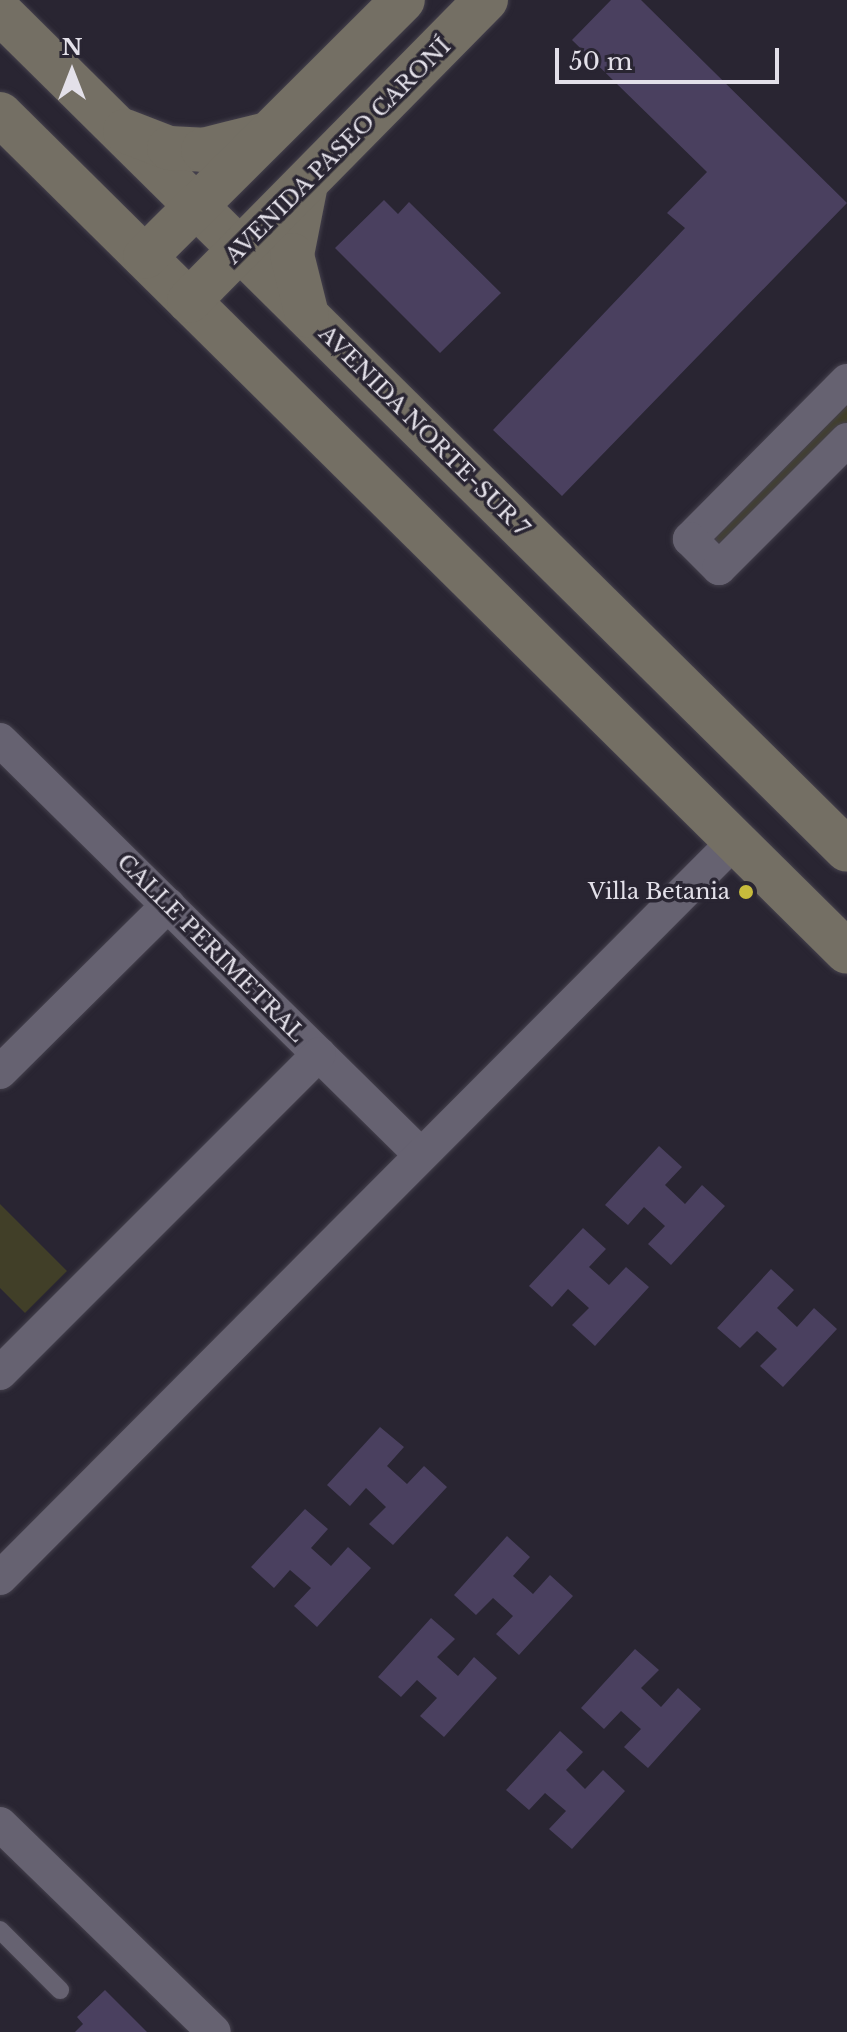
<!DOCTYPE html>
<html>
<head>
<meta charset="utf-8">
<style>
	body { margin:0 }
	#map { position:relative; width:847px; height:2032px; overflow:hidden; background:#292532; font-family:"Libre Baskerville",serif }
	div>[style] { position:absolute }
	.green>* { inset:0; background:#413f28 }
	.building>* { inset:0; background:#4a405f }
	.roads { filter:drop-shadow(0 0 2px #44404c) drop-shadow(0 0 2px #44404c) }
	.lane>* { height:18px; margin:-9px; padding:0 9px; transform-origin:9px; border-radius:9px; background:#666271 }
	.street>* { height:34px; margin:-17px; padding:0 17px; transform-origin:17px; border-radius:17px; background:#666271 }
	.secondary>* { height:44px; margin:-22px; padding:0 22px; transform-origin:22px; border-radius:22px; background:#746f64 }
	.dots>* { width:22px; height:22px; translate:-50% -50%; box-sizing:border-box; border:4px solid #292532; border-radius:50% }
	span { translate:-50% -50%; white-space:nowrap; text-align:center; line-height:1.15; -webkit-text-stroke:7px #292532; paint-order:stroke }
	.street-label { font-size:22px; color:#e3e0e9 }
	.poi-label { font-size:22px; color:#e3e0e9 }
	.right { translate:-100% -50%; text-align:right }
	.north { position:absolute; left:32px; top:32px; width:80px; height:80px; -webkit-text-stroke:6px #292532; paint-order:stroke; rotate:0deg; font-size:22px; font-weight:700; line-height:32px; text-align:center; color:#e3e0e9 }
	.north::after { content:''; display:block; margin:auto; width:28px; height:36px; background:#e3e0e9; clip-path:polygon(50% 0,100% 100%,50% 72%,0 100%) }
	.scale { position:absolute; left:555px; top:48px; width:224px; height:36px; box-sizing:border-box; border:4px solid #e3e0e9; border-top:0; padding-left:10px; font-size:24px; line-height:28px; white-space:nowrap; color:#e3e0e9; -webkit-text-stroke:6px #292532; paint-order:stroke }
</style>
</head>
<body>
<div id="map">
	<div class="green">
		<i style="clip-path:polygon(847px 381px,847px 440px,719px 568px,690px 539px)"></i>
		<i style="clip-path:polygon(0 1204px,67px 1271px,25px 1313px,0 1288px)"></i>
	</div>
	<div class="building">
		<i style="clip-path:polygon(611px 0,641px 0,847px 203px,562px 496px,493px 430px,685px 228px,667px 213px,707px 172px,572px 40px)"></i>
		<i style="clip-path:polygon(384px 200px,398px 214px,409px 202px,501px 293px,440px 353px,335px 248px)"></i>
		<i style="clip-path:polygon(659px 1146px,682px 1167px,665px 1185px,685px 1204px,702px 1185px,725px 1206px,671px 1265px,648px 1244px,665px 1226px,644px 1207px,628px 1225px,605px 1205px)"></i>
		<i style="clip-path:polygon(583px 1228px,606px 1249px,589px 1267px,609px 1285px,626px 1267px,649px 1287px,595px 1346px,572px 1325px,589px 1308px,568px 1289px,552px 1307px,529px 1286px)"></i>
		<i style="clip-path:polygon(771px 1269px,794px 1290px,777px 1308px,797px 1327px,814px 1308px,837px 1329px,783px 1387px,760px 1366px,777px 1349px,757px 1331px,740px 1348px,717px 1328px)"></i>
		<i style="clip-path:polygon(380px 1427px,404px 1447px,387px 1466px,407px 1484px,424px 1466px,447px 1487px,393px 1545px,369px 1524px,386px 1507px,366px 1488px,350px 1506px,327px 1485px)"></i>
		<i style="clip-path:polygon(305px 1509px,328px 1529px,311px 1548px,331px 1566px,348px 1547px,371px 1568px,317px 1627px,294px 1606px,311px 1588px,290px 1570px,274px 1588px,251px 1567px)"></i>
		<i style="clip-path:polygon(507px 1536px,530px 1557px,513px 1576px,533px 1594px,550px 1575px,573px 1596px,519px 1655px,496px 1634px,513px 1616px,493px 1598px,476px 1615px,454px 1595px)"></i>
		<i style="clip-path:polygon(431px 1618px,455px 1639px,437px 1657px,458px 1676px,474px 1657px,497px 1678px,444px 1737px,420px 1716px,437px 1698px,417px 1680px,401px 1697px,378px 1677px)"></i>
		<i style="clip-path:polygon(635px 1649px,659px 1670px,641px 1688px,661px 1707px,678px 1688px,701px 1709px,648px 1768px,624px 1747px,641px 1729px,621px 1711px,604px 1729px,581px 1708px)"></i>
		<i style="clip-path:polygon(560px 1731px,583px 1752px,566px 1770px,585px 1789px,603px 1770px,625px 1791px,572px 1849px,549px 1829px,566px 1811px,545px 1793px,529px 1810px,506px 1790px)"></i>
		<i style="clip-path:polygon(105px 1990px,147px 2032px,75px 2032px,83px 2024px,77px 2017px)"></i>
	</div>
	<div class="roads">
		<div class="lane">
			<i style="left:0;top:1930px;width:85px;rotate:45deg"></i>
		</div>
		<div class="street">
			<i style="left:847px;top:381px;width:223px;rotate:134.8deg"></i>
			<i style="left:690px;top:539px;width:41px;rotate:45deg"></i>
			<i style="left:719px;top:568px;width:181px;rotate:-45deg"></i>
			<i style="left:0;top:740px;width:591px;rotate:44.59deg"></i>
			<i style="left:0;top:1072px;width:237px;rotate:-44.8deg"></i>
			<i style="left:0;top:1373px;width:451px;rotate:-45deg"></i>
			<i style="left:0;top:1578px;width:1041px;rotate:-45.08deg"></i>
			<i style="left:0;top:1824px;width:298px;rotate:44.2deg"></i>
		</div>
		<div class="secondary">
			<i style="left:0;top:12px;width:1191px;rotate:44.69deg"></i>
			<i style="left:0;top:114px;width:1191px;rotate:44.69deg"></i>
			<i style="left:125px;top:131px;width:47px;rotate:21.1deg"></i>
			<i style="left:169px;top:148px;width:34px;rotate:3deg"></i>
			<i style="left:203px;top:150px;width:66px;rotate:-14deg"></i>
			<i style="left:306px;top:184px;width:72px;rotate:101.2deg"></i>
			<i style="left:292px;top:255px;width:62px;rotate:76deg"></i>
			<i style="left:145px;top:257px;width:364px;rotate:-44.9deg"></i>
			<i style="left:189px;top:301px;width:423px;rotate:-45.4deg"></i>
		</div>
	</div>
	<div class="dots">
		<i style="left:746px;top:892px;background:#c7bb3c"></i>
	</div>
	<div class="street-label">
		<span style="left:338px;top:151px;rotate:-45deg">AVENIDA PASEO CARONÍ</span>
		<span style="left:424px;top:431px;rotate:45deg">AVENIDA NORTE-SUR 7</span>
		<span style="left:211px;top:948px;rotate:45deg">CALLE PERIMETRAL</span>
	</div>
	<div class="poi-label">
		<span class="right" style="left:730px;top:892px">Villa Betania</span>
	</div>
	<div class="north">N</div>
	<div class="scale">50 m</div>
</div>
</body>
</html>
